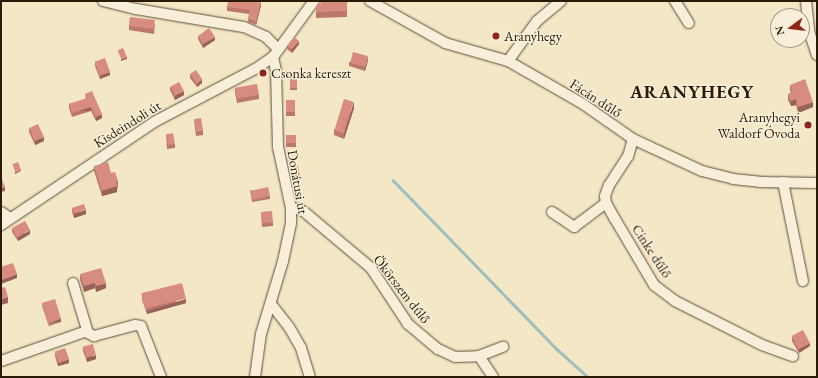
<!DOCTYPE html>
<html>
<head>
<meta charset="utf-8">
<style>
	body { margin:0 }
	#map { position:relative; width:818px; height:378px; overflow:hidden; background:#f4e7c6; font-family:"EB Garamond",serif }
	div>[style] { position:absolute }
	.stream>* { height:2.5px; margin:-1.25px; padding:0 1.25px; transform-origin:1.25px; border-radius:1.25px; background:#9fbebe }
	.roads { filter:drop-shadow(0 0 1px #5d4e36) drop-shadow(0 0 1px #5d4e36) }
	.street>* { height:10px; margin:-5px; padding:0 5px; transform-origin:5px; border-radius:5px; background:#f8efda }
	.wall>* { inset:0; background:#ba786d; transform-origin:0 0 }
	.shaded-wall>* { inset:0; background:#976259; transform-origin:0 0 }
	.building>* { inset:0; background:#d88c7f; transform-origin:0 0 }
	.dots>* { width:11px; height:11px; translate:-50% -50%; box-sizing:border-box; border:2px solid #f8efda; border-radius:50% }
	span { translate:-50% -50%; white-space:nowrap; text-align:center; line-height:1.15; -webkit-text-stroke:3px #f8efda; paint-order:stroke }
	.poi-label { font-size:14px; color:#2b1b06 }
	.left { translate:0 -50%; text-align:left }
	.right { translate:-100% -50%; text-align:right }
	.street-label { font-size:14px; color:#2b1b06 }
	.district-label { font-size:18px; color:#2b1b06; font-weight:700; letter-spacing:1px }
	.frame { position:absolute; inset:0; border:2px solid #2b1b06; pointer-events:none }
	.north { position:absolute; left:770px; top:8px; width:40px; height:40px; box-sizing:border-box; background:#f8efda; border:1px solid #a69a85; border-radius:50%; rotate:255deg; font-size:11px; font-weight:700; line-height:16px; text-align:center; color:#2b1b06 }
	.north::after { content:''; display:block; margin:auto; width:14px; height:18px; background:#8f2418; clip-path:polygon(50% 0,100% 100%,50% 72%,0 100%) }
</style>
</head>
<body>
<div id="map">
	<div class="stream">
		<i style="left:393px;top:180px;width:237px;rotate:45.9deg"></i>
		<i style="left:558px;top:350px;width:40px;rotate:42deg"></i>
	</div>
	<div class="roads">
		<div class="street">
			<i style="left:103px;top:1px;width:34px;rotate:14deg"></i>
			<i style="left:136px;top:9px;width:109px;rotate:9.5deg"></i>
			<i style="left:244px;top:27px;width:24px;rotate:24deg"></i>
			<i style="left:266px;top:37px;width:16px;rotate:45deg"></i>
			<i style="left:370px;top:1px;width:86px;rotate:29.2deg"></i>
			<i style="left:445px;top:43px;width:66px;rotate:15.9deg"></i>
			<i style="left:508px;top:61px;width:86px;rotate:29.8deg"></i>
			<i style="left:583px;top:104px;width:61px;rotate:35deg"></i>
			<i style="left:633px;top:139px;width:76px;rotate:24.9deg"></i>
			<i style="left:702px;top:171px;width:32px;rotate:14deg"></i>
			<i style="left:733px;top:179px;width:27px;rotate:6deg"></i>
			<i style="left:760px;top:182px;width:57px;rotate:1deg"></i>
			<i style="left:675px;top:1px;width:26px;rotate:58deg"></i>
			<i style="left:806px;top:1px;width:30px;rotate:84deg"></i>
			<i style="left:809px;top:31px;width:25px;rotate:72deg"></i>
			<i style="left:508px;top:61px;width:49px;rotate:-54.1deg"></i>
			<i style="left:537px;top:21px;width:31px;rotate:-40deg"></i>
			<i style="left:633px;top:139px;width:18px;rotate:106deg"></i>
			<i style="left:628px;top:156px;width:35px;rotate:123deg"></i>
			<i style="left:609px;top:185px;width:12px;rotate:110deg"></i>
			<i style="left:605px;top:196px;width:7px;rotate:82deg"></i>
			<i style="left:606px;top:203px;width:18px;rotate:61deg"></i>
			<i style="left:615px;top:219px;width:77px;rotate:59.4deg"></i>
			<i style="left:654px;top:285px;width:26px;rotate:37deg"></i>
			<i style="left:675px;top:301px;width:97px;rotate:26.8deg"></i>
			<i style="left:762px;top:345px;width:33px;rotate:20deg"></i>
			<i style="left:783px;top:182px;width:101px;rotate:78.6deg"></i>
			<i style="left:291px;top:208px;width:11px;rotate:10deg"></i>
			<i style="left:302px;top:210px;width:90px;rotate:40deg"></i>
			<i style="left:371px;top:268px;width:67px;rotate:56.5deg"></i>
			<i style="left:408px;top:324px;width:39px;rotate:40deg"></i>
			<i style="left:438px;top:349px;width:19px;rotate:25deg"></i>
			<i style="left:455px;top:357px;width:24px;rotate:-2deg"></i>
			<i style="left:479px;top:356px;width:26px;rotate:-21deg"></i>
			<i style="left:1px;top:212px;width:11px;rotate:34deg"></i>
			<i style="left:552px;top:212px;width:27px;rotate:34deg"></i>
			<i style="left:574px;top:227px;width:40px;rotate:-37deg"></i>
			<i style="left:1px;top:225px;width:184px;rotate:-33.9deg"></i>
			<i style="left:154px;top:122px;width:116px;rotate:-27.7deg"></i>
			<i style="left:257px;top:68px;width:19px;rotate:-35deg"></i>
			<i style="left:73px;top:283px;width:52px;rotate:73.3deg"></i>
			<i style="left:88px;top:333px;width:7px;rotate:27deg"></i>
			<i style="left:94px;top:336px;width:42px;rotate:-15deg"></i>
			<i style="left:135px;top:325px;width:6px;rotate:9deg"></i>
			<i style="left:141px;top:326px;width:55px;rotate:68.6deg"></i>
			<i style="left:271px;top:304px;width:29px;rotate:52deg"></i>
			<i style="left:289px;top:327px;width:24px;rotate:60deg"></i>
			<i style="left:301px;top:348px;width:30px;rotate:73deg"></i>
			<i style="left:479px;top:356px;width:25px;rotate:56deg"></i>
			<i style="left:1px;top:361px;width:91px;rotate:-19.2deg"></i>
			<i style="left:255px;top:377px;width:43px;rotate:-82.1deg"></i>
			<i style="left:261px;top:334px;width:76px;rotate:-73.2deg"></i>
			<i style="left:283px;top:261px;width:39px;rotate:-78deg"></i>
			<i style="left:291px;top:223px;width:15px;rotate:-90deg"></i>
			<i style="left:291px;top:208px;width:62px;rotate:-102deg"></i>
			<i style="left:278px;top:147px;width:76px;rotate:-91.5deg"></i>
			<i style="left:276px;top:71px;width:14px;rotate:-102deg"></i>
			<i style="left:273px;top:57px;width:69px;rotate:-53.8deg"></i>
		</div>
	</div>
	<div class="wall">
		<i style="clip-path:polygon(347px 1px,347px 17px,316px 18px,316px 5px)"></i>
		<i style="clip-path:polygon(261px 5px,256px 25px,248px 22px,249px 14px,227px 11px,227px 7px)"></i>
		<i style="clip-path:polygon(155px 24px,154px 34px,129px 30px,129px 26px)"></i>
		<i style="clip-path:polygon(198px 36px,215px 40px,203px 48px,198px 39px)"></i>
		<i style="clip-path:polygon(299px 44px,292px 53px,287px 49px,287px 46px)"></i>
		<i style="clip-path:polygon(368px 60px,365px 71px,349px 66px,349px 62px)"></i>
		<i style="clip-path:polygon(95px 62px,110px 75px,100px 79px,95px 66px)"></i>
		<i style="clip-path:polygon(190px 74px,202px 83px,197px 87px,190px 78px)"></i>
		<i style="left:290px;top:77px;width:7px;height:13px"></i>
		<i style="clip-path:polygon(790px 85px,813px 107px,798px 113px,796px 105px,791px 106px,788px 100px,788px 94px,791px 93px,790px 90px)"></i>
		<i style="clip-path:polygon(170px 87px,184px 95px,175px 100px,170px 90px)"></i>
		<i style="clip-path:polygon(235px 88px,259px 95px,259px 99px,237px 103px,235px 92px)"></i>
		<i style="clip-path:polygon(85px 94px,102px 118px,96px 121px,91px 111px,72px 117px,69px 108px,69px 104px,86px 99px)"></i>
		<i style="left:286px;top:100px;width:9px;height:16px"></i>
		<i style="clip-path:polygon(354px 108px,344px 139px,334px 135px,334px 130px)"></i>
		<i style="clip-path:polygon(194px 120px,203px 131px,203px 135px,196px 136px)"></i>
		<i style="clip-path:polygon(29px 128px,44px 141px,35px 145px,29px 132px)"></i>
		<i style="clip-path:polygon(166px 134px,175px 144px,175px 148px,167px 149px)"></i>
		<i style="left:286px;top:135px;width:10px;height:12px"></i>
		<i style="clip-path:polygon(94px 166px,111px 173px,118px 187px,117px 187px,117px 192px,102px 196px,94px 171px)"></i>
		<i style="clip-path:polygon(290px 167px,300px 181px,292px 182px,290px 171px)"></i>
		<i style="clip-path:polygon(250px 190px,270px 196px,270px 199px,252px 202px)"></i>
		<i style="clip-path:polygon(72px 208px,86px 214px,74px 218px,72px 212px)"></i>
		<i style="clip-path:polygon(261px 212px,273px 222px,273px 226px,262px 227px)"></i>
		<i style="clip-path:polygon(12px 229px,30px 234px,18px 241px,12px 232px)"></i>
		<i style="clip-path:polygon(80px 274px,106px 288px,96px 292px,95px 288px,84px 292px,80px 280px)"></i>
		<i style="clip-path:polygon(142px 296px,186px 303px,147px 314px,142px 300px)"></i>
		<i style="clip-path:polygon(42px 303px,61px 322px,49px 326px,42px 306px)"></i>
		<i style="clip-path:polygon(792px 337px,810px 346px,799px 353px,792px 341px)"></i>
		<i style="clip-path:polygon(83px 347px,96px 359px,87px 362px,83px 351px)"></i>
		<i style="clip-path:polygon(55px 352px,69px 363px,58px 366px,55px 356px)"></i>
	</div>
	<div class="shaded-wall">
		<i style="clip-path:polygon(261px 1px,261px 5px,256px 25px,256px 22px)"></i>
		<i style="clip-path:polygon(215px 37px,215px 40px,203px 48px,203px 44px)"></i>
		<i style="clip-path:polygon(299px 41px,299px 44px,292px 53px,292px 49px)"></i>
		<i style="clip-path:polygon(368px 56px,368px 60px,365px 71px,365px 67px)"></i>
		<i style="clip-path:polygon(127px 57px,127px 59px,121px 61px,121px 59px)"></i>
		<i style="clip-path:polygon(110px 72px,110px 75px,100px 79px,100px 75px)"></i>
		<i style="clip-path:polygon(202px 79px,202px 83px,197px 87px,197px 84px)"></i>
		<i style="clip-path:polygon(184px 91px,184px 95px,175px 100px,175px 96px)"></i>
		<i style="clip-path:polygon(796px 99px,796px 105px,791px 106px,791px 101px)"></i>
		<i style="clip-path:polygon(354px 102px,354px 108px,344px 139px,344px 133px)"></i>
		<i style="clip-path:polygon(813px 102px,813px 107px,798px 113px,798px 107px)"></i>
		<i style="left:91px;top:107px;width:4px;height:20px;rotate:90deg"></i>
		<i style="clip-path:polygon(102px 114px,102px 118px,96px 121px,96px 117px)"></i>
		<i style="clip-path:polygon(44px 137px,44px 141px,35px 145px,35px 141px)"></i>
		<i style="clip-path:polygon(21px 170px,21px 171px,15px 174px,15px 172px)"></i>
		<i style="clip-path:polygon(300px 177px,300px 181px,292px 182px,292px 179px)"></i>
		<i style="clip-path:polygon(118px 181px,117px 192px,102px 196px,102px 191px)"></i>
		<i style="clip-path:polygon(5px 187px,5px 191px,1px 192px,1px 188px)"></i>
		<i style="clip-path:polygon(86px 210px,86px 214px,74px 218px,74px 214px)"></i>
		<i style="clip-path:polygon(30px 230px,30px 234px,18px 241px,18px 238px)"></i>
		<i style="clip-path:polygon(17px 274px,17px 278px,1px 284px,1px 280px)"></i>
		<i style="clip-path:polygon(95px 283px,95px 288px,84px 292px,84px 286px)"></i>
		<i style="clip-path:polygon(106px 283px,106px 288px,96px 292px,96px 286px)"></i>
		<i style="clip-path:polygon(8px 297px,8px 303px,1px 305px,1px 299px)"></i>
		<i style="clip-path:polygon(186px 299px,186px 303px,147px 314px,147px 311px)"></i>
		<i style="left:61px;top:319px;width:3px;height:13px;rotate:90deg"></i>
		<i style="clip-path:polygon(810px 343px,810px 346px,799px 353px,799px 349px)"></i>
		<i style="clip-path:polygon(96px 355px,96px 359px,87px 362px,87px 358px)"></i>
		<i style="clip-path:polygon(69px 359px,69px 363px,58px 366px,58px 363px)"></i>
	</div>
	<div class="building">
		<i style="clip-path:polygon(228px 1px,261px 1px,256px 22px,248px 18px,250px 10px,227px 7px)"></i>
		<i style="clip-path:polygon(320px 1px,347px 1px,347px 11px,316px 12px,316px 5px,321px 5px)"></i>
		<i style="left:130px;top:17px;width:25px;height:9px;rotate:7deg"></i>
		<i style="clip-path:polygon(209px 28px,215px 37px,203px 44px,198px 36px)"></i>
		<i style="clip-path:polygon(294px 37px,299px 41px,292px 49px,287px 46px)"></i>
		<i style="left:123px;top:48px;width:10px;height:6px;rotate:66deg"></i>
		<i style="left:353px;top:52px;width:16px;height:11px;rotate:15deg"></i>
		<i style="left:105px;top:58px;width:15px;height:11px;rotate:70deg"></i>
		<i style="clip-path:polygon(196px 70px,202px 79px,197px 84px,190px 74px)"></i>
		<i style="left:290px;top:77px;width:7px;height:11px"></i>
		<i style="clip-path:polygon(805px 79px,813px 102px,798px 107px,796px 99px,791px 101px,788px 94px,793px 92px,790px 85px)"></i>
		<i style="left:179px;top:82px;width:10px;height:10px;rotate:61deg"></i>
		<i style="left:257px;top:84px;width:11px;height:22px;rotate:80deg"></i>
		<i style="clip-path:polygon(92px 91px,102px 114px,96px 117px,91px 107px,72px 113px,69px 104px,87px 98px,85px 94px)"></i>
		<i style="left:344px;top:99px;width:10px;height:33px;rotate:17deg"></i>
		<i style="left:286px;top:100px;width:9px;height:12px"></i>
		<i style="left:201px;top:118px;width:13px;height:7px;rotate:81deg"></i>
		<i style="left:38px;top:124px;width:14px;height:10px;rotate:65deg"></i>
		<i style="left:173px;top:133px;width:11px;height:7px;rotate:80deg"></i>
		<i style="left:286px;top:135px;width:10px;height:8px"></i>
		<i style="left:18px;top:162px;width:9px;height:6px;rotate:69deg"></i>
		<i style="clip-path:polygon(108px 162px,111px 173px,115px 172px,118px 181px,116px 182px,117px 186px,102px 191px,94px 166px)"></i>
		<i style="left:298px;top:166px;width:11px;height:8px;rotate:80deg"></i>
		<i style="clip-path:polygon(1px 177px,5px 187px,1px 188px)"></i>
		<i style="left:268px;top:187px;width:9px;height:18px;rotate:77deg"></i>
		<i style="left:84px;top:204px;width:6px;height:13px;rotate:72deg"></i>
		<i style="left:272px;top:211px;width:11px;height:11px;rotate:85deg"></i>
		<i style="left:25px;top:221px;width:10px;height:15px;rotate:61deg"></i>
		<i style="clip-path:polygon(13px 263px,17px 274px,1px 280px,1px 267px)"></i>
		<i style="clip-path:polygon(101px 268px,106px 283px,96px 286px,95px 283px,84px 286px,80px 274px)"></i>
		<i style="left:182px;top:283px;width:16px;height:42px;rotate:76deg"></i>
		<i style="clip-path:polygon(5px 287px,8px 297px,1px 299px,1px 288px)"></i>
		<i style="left:55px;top:299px;width:21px;height:14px;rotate:73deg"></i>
		<i style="left:803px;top:330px;width:15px;height:13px;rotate:62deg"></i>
		<i style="left:93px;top:344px;width:11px;height:10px;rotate:75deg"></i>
		<i style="left:65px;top:348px;width:12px;height:11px;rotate:70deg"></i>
	</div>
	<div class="dots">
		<i style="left:496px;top:36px;background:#8f2418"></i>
		<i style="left:263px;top:73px;background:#8f2418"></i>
		<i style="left:808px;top:125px;background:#8f2418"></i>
	</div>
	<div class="poi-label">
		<span class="left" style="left:504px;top:36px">Aranyhegy</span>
		<span class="left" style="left:271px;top:73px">Csonka kereszt</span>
		<span class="right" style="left:800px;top:125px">Aranyhegyi<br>Waldorf Óvoda</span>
	</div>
	<div class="street-label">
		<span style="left:596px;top:98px;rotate:33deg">Fácán dűlő</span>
		<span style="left:127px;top:124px;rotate:-32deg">Kisdeindoli út</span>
		<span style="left:298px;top:182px;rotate:80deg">Donátusi út</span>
		<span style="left:652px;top:251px;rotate:57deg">Cinke dűlő</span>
		<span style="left:402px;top:289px;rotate:52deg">Ökörszem dűlő</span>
	</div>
	<div class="district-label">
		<span style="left:692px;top:92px">ARANYHEGY</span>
	</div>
	<div class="frame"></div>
	<div class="north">N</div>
</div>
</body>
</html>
